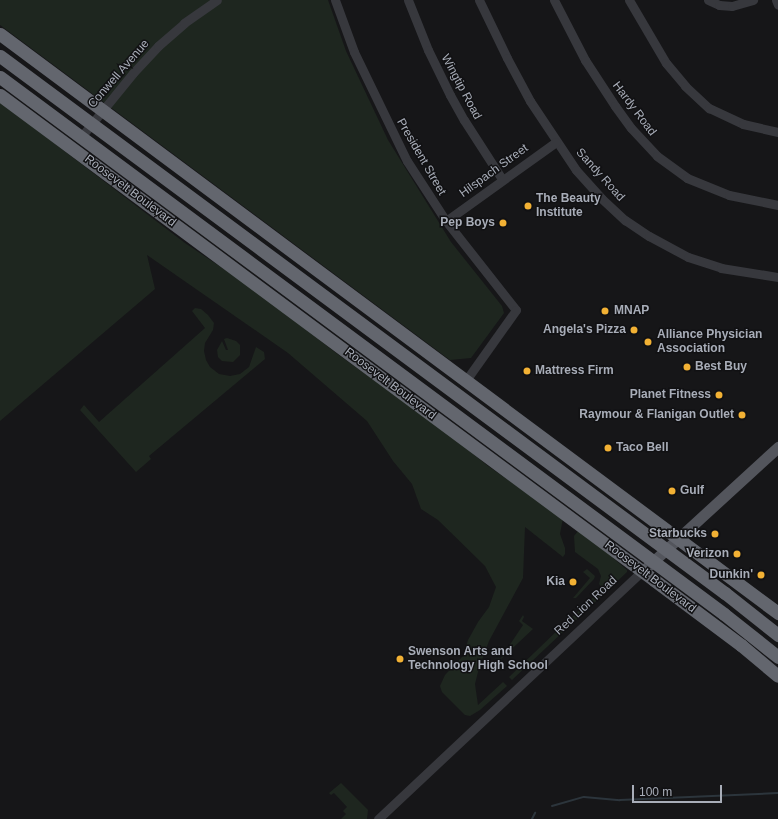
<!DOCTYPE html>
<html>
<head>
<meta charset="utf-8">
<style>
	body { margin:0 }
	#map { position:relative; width:778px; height:819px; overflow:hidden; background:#161618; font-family:Helvetica,sans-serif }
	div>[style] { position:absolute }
	.green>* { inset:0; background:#1e261f }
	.stream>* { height:2px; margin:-1px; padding:0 1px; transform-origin:1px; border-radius:1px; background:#2c353c }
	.minor>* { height:9px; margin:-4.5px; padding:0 4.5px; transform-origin:4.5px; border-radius:4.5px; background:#37383d }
	.major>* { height:11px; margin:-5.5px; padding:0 5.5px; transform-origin:5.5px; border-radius:5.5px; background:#53555c }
	.highway>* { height:13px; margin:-6.5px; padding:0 6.5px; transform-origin:6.5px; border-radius:6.5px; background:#63666e }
	.dots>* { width:11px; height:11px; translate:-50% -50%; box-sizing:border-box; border:2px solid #111113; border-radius:50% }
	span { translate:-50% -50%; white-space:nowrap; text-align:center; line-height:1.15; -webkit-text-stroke:3px #111113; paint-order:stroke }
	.street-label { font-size:12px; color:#a8adb8 }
	.poi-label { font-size:12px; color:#a8adb8; font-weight:700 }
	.left { translate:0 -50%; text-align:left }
	.right { translate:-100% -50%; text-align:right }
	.scale { position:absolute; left:632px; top:785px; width:90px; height:18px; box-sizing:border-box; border:2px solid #a8adb8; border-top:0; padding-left:5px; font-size:12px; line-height:14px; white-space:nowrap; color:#a8adb8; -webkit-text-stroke:3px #111113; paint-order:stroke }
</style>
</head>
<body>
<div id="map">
	<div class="green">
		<i style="clip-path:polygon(0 0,328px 0,346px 51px,388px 140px,451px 242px,502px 306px,504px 313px,471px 358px,450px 360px,0 25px)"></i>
		<i style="clip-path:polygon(0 102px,185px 243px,252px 288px,340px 356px,437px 425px,488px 466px,563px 518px,560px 534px,565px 548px,565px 554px,563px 557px,525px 527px,523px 578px,489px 641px,479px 668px,475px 684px,478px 705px,503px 682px,507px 686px,480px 710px,470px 716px,465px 715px,442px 692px,440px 686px,445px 675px,463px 656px,468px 640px,478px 622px,489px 607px,496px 587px,485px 566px,438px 520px,421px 509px,412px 484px,393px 461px,367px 421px,288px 353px,147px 255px,155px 289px,0 421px)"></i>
		<i style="clip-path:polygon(195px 308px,201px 309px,208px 315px,214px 323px,213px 330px,205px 343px,204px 351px,206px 360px,210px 367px,219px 374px,230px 376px,240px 374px,249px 367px,256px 347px,264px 352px,265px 359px,149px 456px,151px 459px,136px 472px,80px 410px,84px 405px,99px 422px,205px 328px,192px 311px)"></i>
		<i style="clip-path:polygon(227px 338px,236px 341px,240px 345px,240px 355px,233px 362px,222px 361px,218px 357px,217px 350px,222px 341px,226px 350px,228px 350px,224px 339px)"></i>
		<i style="clip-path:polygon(579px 530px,613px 556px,613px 558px,627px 570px,627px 572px,570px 626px,567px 622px,603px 588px,599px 584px,601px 576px,598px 569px,575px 552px,574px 536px)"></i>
		<i style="clip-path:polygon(587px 569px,595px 576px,594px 579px,576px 598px,573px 598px,590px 578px,583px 572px)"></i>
		<i style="clip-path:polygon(523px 615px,524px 617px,522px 621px,533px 629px,501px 659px,503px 664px,495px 658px,501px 658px,523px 625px,519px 621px)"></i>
		<i style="clip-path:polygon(561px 627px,564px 631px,512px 680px,509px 677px)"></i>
		<i style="clip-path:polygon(341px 783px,368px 810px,367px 819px,341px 819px,346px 814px,343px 811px,347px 807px,334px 793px,331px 795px,329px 793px)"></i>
	</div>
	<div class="stream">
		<i style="left:552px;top:806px;width:33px;rotate:-16deg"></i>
		<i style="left:584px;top:797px;width:36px;rotate:5deg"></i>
		<i style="left:620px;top:800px;width:158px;rotate:-2.5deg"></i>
		<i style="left:532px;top:819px;width:7px;rotate:-63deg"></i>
	</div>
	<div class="minor">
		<i style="left:335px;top:0;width:55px;rotate:69.9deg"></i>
		<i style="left:354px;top:52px;width:121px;rotate:64.1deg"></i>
		<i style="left:407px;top:161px;width:72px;rotate:57deg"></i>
		<i style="left:446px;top:221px;width:113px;rotate:51.8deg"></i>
		<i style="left:516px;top:310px;width:86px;rotate:125.5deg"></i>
		<i style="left:408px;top:0;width:54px;rotate:68.2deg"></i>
		<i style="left:428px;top:50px;width:50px;rotate:63.9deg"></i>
		<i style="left:450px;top:95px;width:29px;rotate:61deg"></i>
		<i style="left:464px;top:120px;width:70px;rotate:57.2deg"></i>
		<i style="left:479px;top:0;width:64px;rotate:64.2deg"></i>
		<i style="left:507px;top:58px;width:49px;rotate:61.9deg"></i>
		<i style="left:530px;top:101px;width:83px;rotate:56.3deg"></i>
		<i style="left:576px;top:170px;width:38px;rotate:48deg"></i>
		<i style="left:601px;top:198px;width:33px;rotate:43deg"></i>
		<i style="left:625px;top:220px;width:29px;rotate:34deg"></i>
		<i style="left:649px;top:236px;width:44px;rotate:28.3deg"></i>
		<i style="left:688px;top:257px;width:35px;rotate:18deg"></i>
		<i style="left:721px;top:268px;width:58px;rotate:9deg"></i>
		<i style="left:554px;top:0;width:68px;rotate:62.7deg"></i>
		<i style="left:585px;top:60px;width:55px;rotate:56.9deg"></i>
		<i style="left:615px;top:106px;width:27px;rotate:54deg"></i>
		<i style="left:631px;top:128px;width:38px;rotate:47deg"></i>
		<i style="left:657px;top:156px;width:37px;rotate:36deg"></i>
		<i style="left:687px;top:178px;width:45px;rotate:22deg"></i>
		<i style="left:729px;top:195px;width:50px;rotate:11.5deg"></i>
		<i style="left:629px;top:0;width:73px;rotate:59.6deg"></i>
		<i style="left:666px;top:63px;width:30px;rotate:50deg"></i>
		<i style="left:685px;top:86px;width:33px;rotate:43deg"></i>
		<i style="left:709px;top:108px;width:38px;rotate:25deg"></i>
		<i style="left:743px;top:124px;width:36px;rotate:13deg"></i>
		<i style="left:708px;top:0;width:12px;rotate:24deg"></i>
		<i style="left:719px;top:5px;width:13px;rotate:4deg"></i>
		<i style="left:732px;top:6px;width:22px;rotate:-16deg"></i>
		<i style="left:776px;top:0;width:5px;rotate:68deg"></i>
		<i style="left:81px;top:137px;width:82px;rotate:-50.9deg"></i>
		<i style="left:133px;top:73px;width:37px;rotate:-47deg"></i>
		<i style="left:158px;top:46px;width:35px;rotate:-41deg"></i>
		<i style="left:184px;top:23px;width:40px;rotate:-34.9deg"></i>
		<i style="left:446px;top:221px;width:135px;rotate:-35.7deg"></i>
		<i style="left:378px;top:819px;width:362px;rotate:-43.2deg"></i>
	</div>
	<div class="major">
		<i style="left:647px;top:567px;width:178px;rotate:-42.5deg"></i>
	</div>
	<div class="highway">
		<i style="left:0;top:34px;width:970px;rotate:36.66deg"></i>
		<i style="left:0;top:56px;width:902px;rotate:36.53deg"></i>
		<i style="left:725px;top:593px;width:68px;rotate:38.4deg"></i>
		<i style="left:0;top:77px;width:901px;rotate:36.56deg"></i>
		<i style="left:724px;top:614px;width:69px;rotate:38.5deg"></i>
		<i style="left:0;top:95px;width:814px;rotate:36.56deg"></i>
		<i style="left:654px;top:580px;width:109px;rotate:36.8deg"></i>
		<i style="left:741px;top:645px;width:48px;rotate:40deg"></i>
	</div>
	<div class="dots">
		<i style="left:528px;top:206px;background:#f2b134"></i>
		<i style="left:503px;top:223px;background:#f2b134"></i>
		<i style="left:605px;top:311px;background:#f2b134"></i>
		<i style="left:634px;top:330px;background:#f2b134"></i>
		<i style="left:648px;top:342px;background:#f2b134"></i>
		<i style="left:687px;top:367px;background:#f2b134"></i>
		<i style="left:527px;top:371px;background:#f2b134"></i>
		<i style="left:719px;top:395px;background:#f2b134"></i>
		<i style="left:742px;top:415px;background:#f2b134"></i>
		<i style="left:608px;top:448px;background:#f2b134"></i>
		<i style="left:672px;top:491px;background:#f2b134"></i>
		<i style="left:715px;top:534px;background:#f2b134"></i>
		<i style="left:737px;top:554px;background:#f2b134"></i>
		<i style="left:761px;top:575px;background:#f2b134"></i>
		<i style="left:573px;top:582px;background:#f2b134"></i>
		<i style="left:400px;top:659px;background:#f2b134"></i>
	</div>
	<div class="street-label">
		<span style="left:119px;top:74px;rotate:-49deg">Conwell Avenue</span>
		<span style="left:461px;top:87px;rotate:62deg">Wingtip Road</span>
		<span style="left:634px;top:109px;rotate:53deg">Hardy Road</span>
		<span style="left:421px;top:157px;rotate:60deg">President Street</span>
		<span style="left:494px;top:171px;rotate:-36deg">Hilspach Street</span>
		<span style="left:600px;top:175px;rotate:48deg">Sandy Road</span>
		<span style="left:130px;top:191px;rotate:37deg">Roosevelt Boulevard</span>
		<span style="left:390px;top:384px;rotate:37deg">Roosevelt Boulevard</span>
		<span style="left:650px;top:577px;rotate:37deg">Roosevelt Boulevard</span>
		<span style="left:586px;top:606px;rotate:-43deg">Red Lion Road</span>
	</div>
	<div class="poi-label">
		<span class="left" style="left:536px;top:206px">The Beauty<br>Institute</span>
		<span class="right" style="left:495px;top:223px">Pep Boys</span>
		<span class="left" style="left:614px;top:311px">MNAP</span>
		<span class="right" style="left:626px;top:330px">Angela's Pizza</span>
		<span class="left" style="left:657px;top:342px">Alliance Physician<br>Association</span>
		<span class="left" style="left:695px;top:367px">Best Buy</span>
		<span class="left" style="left:535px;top:371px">Mattress Firm</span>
		<span class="right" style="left:711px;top:395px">Planet Fitness</span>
		<span class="right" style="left:734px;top:415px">Raymour &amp; Flanigan Outlet</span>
		<span class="left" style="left:616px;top:448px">Taco Bell</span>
		<span class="left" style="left:680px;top:491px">Gulf</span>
		<span class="right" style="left:707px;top:534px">Starbucks</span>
		<span class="right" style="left:729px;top:554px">Verizon</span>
		<span class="right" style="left:753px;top:575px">Dunkin'</span>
		<span class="right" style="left:565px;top:582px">Kia</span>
		<span class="left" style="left:408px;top:659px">Swenson Arts and<br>Technology High School</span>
	</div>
	<div class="scale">100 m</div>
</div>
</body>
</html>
